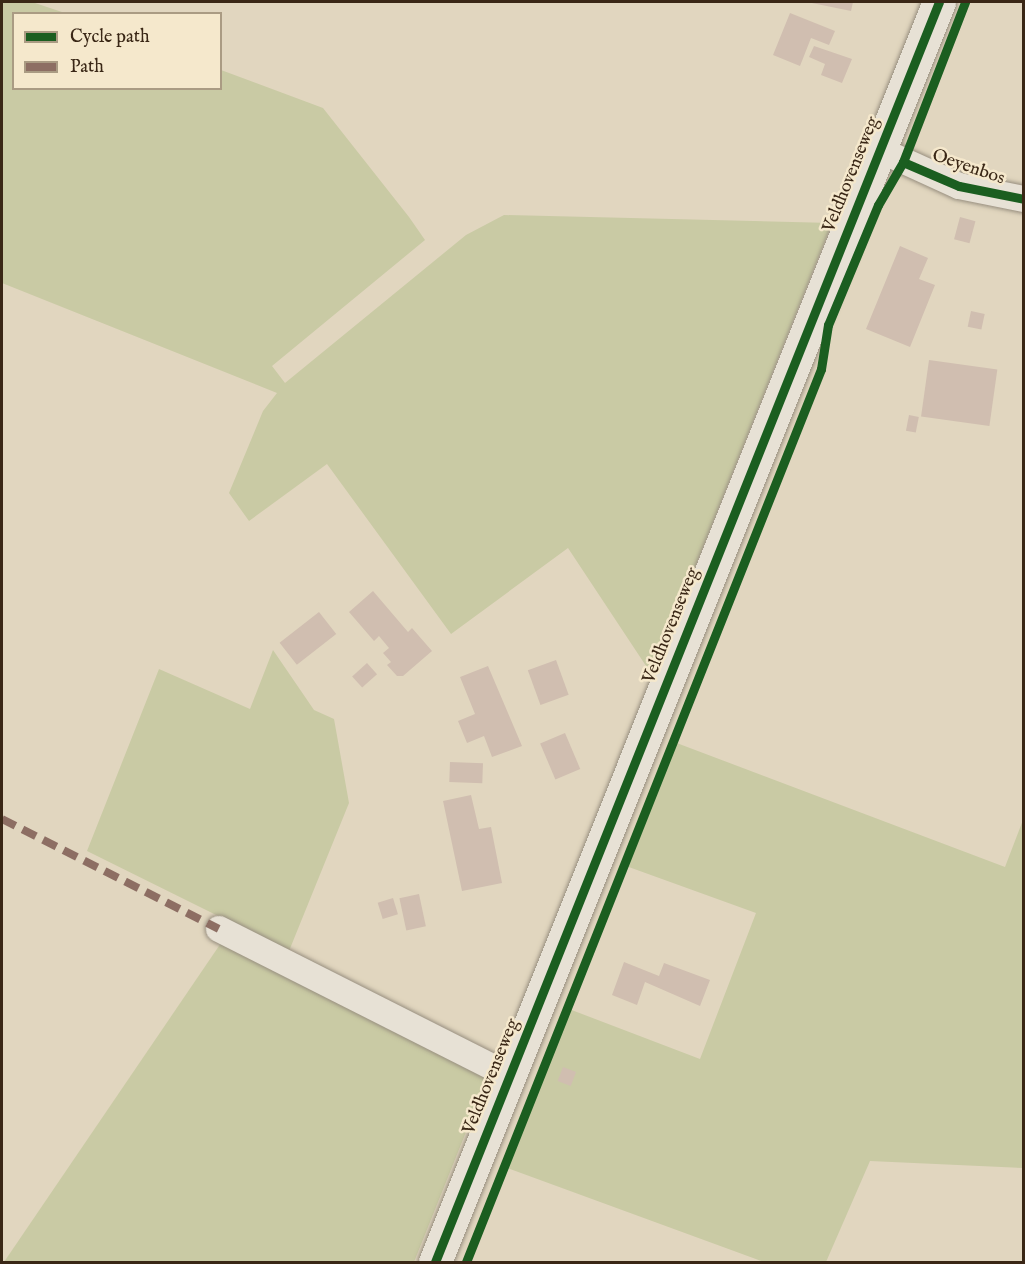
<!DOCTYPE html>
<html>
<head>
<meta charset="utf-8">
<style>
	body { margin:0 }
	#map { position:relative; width:1025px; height:1264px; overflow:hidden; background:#e1d6bf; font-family:"IM FELL English",serif }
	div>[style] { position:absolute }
	.green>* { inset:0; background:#c9caa4 }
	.building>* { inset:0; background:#d0beb0; transform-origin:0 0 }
	.roads { filter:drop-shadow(0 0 2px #978e7f) drop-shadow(0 0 2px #978e7f) }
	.street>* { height:26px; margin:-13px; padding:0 13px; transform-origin:13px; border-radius:13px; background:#e7e1d5 }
	.secondary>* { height:33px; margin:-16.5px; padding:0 16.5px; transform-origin:16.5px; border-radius:16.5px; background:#e7e1d5 }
	.quiet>* { height:8px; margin-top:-4px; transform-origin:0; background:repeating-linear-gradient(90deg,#8d6e63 0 15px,transparent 0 23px) }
	.cycleway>* { height:9px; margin:-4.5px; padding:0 4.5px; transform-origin:4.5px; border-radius:4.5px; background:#1b5e20 }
	span { translate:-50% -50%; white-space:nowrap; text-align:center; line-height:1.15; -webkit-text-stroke:5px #f5e8cc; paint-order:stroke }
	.street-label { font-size:18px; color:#3a2716 }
	.frame { position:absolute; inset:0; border:3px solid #3a2716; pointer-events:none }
	.legend { position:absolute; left:12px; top:12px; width:210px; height:78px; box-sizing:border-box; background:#f5e8cc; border:2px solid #aa9b83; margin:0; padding:8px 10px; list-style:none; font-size:18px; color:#3a2716 }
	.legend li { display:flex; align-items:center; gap:12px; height:30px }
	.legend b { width:30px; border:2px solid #aa9b83 }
</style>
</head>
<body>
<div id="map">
	<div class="green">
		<i style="clip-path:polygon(2px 2px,32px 2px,65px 13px,14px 14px,14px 88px,220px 88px,221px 70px,323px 108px,409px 217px,425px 240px,272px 366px,285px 383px,466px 235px,504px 215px,832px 223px,652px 675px,568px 548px,451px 634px,327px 464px,249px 521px,229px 493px,263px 411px,277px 393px,2px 283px)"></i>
		<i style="clip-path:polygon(273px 650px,314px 710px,334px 719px,349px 803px,289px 951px,87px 851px,159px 669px,250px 709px)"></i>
		<i style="clip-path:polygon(674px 742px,1005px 867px,1023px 820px,1023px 1168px,870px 1161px,826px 1262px,764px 1262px,507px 1168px,569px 1009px,700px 1059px,756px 913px,626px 866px)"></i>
		<i style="clip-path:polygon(221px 943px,488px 1077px,414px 1262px,4px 1262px)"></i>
	</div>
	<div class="building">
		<i style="clip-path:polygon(807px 2px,853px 2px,851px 11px)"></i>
		<i style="clip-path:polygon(790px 13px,835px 31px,829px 45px,811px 38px,800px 66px,773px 55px)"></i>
		<i style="clip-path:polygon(814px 46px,852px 59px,842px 83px,821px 75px,825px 64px,809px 57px)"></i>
		<i style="left:960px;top:217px;width:16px;height:23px;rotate:15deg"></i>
		<i style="clip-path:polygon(900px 246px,928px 258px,919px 279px,935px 285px,910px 347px,866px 329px)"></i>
		<i style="left:971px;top:311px;width:14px;height:16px;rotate:12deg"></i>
		<i style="left:929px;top:360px;width:69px;height:57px;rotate:8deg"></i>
		<i style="left:909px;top:415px;width:10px;height:16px;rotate:11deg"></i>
		<i style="clip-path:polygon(373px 591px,408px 632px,412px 628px,432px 651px,403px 676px,397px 676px,387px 665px,391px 662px,383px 653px,389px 648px,379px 636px,374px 641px,349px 612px)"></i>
		<i style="left:319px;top:612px;width:28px;height:50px;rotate:52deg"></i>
		<i style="left:556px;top:660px;width:37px;height:30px;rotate:70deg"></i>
		<i style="left:367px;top:663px;width:15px;height:20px;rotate:48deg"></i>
		<i style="clip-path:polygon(488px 666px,522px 746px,492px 757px,484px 736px,467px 743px,458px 721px,475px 714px,460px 677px)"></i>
		<i style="left:565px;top:733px;width:39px;height:27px;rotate:67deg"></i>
		<i style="left:450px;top:762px;width:33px;height:20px;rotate:2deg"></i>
		<i style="clip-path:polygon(471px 795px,479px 829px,491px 827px,502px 883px,462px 891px,443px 801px)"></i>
		<i style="left:419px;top:894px;width:33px;height:20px;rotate:78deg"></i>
		<i style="left:393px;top:898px;width:17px;height:16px;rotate:73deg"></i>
		<i style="clip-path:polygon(624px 962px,659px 976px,664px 963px,710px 980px,700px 1006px,645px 982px,637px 1005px,612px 995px)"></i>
		<i style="left:563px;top:1067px;width:14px;height:15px;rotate:21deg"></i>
	</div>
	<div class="roads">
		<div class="street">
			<i style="left:880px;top:150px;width:87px;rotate:24.5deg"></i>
			<i style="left:959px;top:186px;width:66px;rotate:11.3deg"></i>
			<i style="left:219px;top:929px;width:326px;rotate:26.8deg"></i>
		</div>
		<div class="secondary">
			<i style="left:435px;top:1262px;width:1357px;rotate:-68.2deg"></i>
		</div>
	</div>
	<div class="quiet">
		<i style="left:2px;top:819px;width:243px;rotate:26.9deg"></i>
	</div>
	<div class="cycleway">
		<i style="left:903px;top:162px;width:61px;rotate:23.2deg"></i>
		<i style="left:959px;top:186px;width:66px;rotate:11.3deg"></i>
		<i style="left:435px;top:1262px;width:1357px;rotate:-68.2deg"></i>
		<i style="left:466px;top:1262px;width:961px;rotate:-68.32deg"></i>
		<i style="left:821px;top:369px;width:45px;rotate:-81deg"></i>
		<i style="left:828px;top:325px;width:130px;rotate:-67.4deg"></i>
		<i style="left:878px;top:205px;width:50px;rotate:-59.8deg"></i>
		<i style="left:903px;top:162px;width:172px;rotate:-68.8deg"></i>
	</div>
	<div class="street-label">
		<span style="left:968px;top:168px;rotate:19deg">Oeyenbos</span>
		<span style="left:852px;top:175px;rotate:-68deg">Veldhovenseweg</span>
		<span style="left:672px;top:626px;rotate:-68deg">Veldhovenseweg</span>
		<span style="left:492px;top:1077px;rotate:-68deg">Veldhovenseweg</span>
	</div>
	<div class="frame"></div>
	<ul class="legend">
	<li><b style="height:8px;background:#1b5e20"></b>Cycle path</li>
	<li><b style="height:8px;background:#8d6e63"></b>Path</li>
	</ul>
</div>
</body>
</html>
